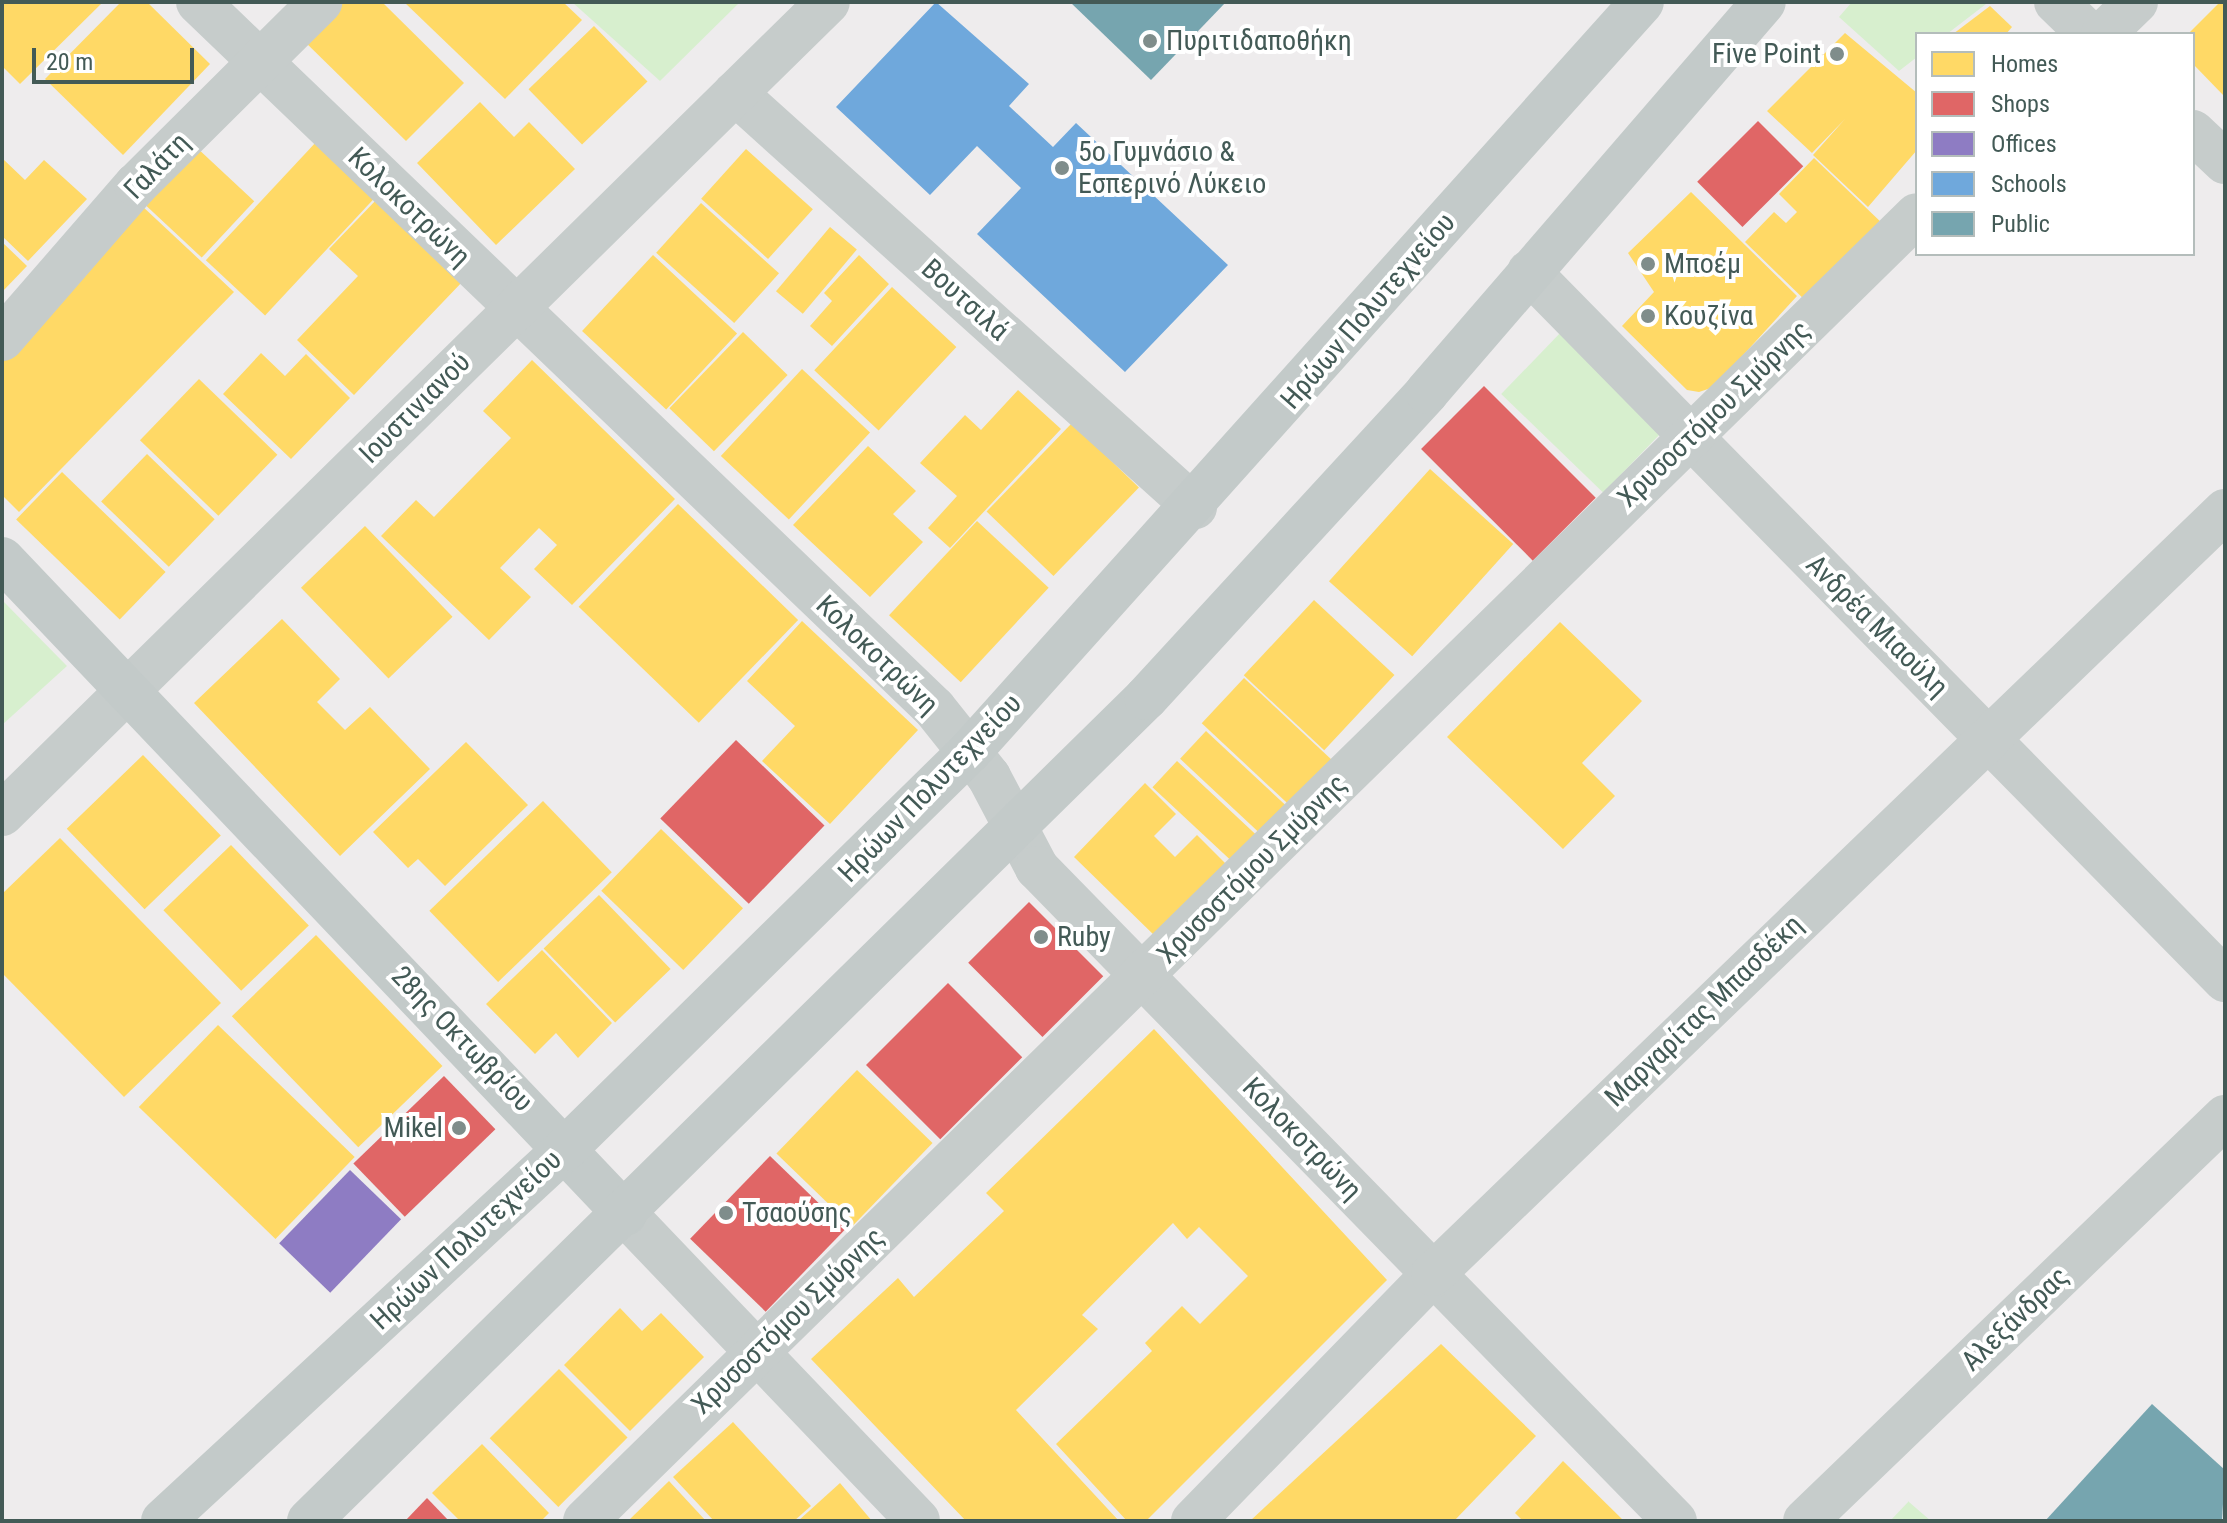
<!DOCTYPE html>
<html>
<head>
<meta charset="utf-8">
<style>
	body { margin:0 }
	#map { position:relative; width:2227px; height:1523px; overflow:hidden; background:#eeeced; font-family:"Roboto Condensed",sans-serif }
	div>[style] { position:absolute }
	.green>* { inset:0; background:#d7efce; transform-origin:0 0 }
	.homes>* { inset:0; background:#ffd966; transform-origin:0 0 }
	.shops>* { inset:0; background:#e06666; transform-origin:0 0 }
	.offices>* { inset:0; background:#8e7cc3; transform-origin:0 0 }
	.schools>* { inset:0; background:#6fa8dc }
	.public>* { inset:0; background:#76a5af }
	.minor>* { height:44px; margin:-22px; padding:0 22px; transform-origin:22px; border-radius:22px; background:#c6cccb }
	.major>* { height:44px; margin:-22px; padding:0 22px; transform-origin:22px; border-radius:22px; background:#c3cac9 }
	.dots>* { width:22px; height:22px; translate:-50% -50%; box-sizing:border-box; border:4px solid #fff; border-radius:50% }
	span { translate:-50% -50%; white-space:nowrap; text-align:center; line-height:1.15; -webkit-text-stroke:8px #fff; paint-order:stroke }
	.poi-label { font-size:28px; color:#435a56 }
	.left { translate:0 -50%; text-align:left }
	.right { translate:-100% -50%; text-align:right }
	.street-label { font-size:28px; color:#435a56 }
	.frame { position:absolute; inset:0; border:4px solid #435a56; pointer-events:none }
	.legend { position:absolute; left:1915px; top:32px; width:280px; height:224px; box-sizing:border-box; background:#fff; border:2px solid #b4bdbb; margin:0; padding:10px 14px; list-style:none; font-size:24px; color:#435a56 }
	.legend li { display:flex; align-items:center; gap:16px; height:40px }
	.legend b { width:40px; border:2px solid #b4bdbb }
	.scale { position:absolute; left:32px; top:48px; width:162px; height:36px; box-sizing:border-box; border:4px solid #435a56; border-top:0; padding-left:10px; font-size:24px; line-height:28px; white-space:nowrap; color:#435a56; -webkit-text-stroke:6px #fff; paint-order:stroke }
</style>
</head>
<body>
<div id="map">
	<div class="green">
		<i style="clip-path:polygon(572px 2px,740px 2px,660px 81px)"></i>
		<i style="clip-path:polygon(1852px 2px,1985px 2px,1986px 4px,1947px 34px,1917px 34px,1917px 57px,1899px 71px,1839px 17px)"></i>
		<i style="left:1563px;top:330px;width:142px;height:89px;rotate:44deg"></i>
		<i style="clip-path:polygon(2px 600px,67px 666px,2px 725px)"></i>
		<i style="clip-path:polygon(1909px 1501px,1909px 1502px,1931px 1521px,1890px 1521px)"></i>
	</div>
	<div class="homes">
		<i style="clip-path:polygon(2px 2px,103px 2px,20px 84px,2px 66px)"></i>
		<i style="clip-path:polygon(121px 2px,147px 2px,210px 64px,123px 155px,45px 79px)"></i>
		<i style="clip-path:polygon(335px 2px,382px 2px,464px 83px,406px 141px,300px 37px)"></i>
		<i style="clip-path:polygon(404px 2px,563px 2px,582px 20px,505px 99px)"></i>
		<i style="clip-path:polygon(2220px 2px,2225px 2px,2225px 97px,2193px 64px,2188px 34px)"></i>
		<i style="clip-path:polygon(1990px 6px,2012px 27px,2006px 34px,1953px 34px)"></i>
		<i style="left:594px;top:26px;width:77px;height:91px;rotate:46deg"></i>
		<i style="clip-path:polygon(1845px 33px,1917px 93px,1917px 150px,1868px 207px,1813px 155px,1845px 119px,1812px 153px,1767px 111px)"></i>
		<i style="clip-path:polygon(480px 102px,514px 137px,529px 122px,575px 169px,496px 245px,417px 163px)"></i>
		<i style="left:317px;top:141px;width:81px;height:163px;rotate:43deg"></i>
		<i style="left:195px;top:146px;width:81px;height:77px;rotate:43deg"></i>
		<i style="left:746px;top:149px;width:90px;height:67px;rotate:42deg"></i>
		<i style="clip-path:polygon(2px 158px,25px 180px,44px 160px,87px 199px,28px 261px,2px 236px)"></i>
		<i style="clip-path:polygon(1814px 158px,1884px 225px,1809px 304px,1745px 242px,1774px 212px,1786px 223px,1797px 212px,1779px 194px)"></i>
		<i style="clip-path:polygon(1691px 192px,1797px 296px,1714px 387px,1699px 392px,1687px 390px,1622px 326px,1654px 292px,1628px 253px)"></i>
		<i style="clip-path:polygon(378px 198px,464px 280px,354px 395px,297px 340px,358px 276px,329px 249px)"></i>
		<i style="left:701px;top:203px;width:105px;height:67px;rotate:42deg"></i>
		<i style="clip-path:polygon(141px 205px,234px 292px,19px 512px,2px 495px,2px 355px)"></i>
		<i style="left:830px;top:227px;width:35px;height:84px;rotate:40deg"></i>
		<i style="clip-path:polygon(2px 242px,27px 266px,2px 292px)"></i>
		<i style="left:653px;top:255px;width:115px;height:104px;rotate:43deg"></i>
		<i style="clip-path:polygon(859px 255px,889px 284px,832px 346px,810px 326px,832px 301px,824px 293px)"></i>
		<i style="left:892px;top:287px;width:88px;height:114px;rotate:43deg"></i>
		<i style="left:743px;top:332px;width:62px;height:106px;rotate:44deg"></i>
		<i style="clip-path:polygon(261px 353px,285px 376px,306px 354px,350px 398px,291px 459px,223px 394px)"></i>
		<i style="clip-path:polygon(532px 360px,675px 499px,572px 605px,534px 569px,557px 545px,539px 528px,500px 568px,531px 597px,489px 640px,381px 536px,416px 500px,434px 517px,511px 438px,483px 411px)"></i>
		<i style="left:802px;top:369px;width:93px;height:119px;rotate:43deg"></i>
		<i style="left:199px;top:379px;width:109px;height:85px;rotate:44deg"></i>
		<i style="clip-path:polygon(1018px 390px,1061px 429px,950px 548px,928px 528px,957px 496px,920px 463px,965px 415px,981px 430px)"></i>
		<i style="left:1072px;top:423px;width:93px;height:123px;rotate:44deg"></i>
		<i style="clip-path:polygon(868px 446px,916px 491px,893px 514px,923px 542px,870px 597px,793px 525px)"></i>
		<i style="left:147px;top:454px;width:94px;height:66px;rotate:44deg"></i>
		<i style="left:1430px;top:469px;width:112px;height:151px;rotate:42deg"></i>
		<i style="left:62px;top:472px;width:144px;height:66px;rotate:44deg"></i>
		<i style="left:678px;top:504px;width:167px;height:143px;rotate:44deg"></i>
		<i style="left:977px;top:521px;width:98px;height:129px;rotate:43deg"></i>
		<i style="left:365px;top:526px;width:126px;height:89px;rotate:46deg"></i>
		<i style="left:1314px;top:600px;width:110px;height:103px;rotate:43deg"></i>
		<i style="clip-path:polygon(282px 619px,340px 679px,317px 702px,345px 730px,370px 707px,430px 769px,340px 856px,194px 703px)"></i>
		<i style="clip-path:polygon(802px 621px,918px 730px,830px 824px,762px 761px,795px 726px,747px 681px)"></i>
		<i style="clip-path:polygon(1560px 622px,1642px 701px,1582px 763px,1615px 796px,1563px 849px,1447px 737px)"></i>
		<i style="left:1244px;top:678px;width:127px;height:62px;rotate:43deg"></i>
		<i style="left:1206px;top:731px;width:120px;height:38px;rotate:43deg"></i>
		<i style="clip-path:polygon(466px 742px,528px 805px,445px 886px,418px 859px,408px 868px,373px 832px)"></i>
		<i style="left:143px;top:755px;width:112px;height:106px;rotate:46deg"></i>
		<i style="left:1177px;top:761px;width:110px;height:36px;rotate:43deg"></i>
		<i style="clip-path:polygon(1145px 783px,1176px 814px,1154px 836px,1175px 857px,1197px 835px,1229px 867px,1157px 938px,1074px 857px)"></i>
		<i style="left:543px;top:801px;width:99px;height:158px;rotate:46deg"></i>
		<i style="left:661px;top:829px;width:114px;height:86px;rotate:44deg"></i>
		<i style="clip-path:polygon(60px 838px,221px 1003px,124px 1097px,2px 973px,2px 894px)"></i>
		<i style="left:231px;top:845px;width:112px;height:94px;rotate:46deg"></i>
		<i style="left:599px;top:895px;width:103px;height:77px;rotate:46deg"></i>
		<i style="left:316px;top:935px;width:182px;height:117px;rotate:46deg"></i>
		<i style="clip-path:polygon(542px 950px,612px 1023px,578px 1058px,556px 1033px,535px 1054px,486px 1004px)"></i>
		<i style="left:218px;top:1025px;width:190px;height:114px;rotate:44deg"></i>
		<i style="clip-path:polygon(1154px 1029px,1387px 1280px,1146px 1521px,1127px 1521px,1056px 1444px,1152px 1351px,1145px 1343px,1182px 1306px,1200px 1324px,1248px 1276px,1199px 1227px,1187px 1239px,1173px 1223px,1082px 1315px,1098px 1329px,1016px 1410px,1119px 1521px,966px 1521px,811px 1359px,898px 1278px,914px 1297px,1004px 1211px,986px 1193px)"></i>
		<i style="left:857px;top:1070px;width:105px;height:116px;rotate:44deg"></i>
		<i style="clip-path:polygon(620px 1308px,642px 1331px,661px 1313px,704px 1357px,630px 1431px,564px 1365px)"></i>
		<i style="clip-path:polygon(1441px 1344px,1536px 1436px,1454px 1521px,1250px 1521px)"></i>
		<i style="left:559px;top:1369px;width:97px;height:98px;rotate:45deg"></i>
		<i style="clip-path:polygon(733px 1422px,811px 1506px,794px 1521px,714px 1521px,673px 1477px)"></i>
		<i style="clip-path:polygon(482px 1444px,549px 1513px,541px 1521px,460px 1521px,432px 1493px)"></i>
		<i style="clip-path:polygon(1563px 1461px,1624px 1521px,1523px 1521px,1515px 1513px)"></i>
		<i style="clip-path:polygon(669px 1481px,706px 1521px,628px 1521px)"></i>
		<i style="clip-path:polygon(840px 1483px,872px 1521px,798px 1521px)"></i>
	</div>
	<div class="shops">
		<i style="left:1758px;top:121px;width:64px;height:86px;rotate:45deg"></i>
		<i style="left:1484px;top:386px;width:158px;height:89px;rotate:45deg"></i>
		<i style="left:736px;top:740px;width:123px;height:109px;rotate:44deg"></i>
		<i style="left:1029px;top:902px;width:105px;height:86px;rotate:45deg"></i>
		<i style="left:948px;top:983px;width:105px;height:116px;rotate:45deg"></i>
		<i style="left:444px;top:1076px;width:74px;height:126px;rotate:46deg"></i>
		<i style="left:770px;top:1156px;width:105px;height:115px;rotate:44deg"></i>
		<i style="clip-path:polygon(427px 1498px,449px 1521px,405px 1521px)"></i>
	</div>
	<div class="offices">
		<i style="left:350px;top:1170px;width:71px;height:102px;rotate:44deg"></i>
	</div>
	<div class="schools">
		<i style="clip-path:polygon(936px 2px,1029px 84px,1009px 106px,1053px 147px,1076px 123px,1228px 265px,1125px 372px,977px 234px,1021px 188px,977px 146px,930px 195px,836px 107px)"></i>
	</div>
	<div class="public">
		<i style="clip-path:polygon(1070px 2px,1226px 2px,1151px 80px)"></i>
		<i style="clip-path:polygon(2152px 1404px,2225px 1470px,2222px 1521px,2045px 1521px)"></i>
	</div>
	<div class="minor">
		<i style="left:198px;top:2px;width:1020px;rotate:43.81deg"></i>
		<i style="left:934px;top:708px;width:88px;rotate:51.4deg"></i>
		<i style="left:989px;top:777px;width:103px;rotate:62.2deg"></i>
		<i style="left:1037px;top:868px;width:913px;rotate:45.67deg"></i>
		<i style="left:2056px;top:2px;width:46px;rotate:44.1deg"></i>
		<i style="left:2103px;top:34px;width:46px;rotate:-44.1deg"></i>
		<i style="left:735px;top:93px;width:619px;rotate:41.99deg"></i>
		<i style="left:2193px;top:132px;width:44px;rotate:43.2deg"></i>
		<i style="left:1529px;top:272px;width:993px;rotate:45.49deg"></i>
		<i style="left:2px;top:339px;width:204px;rotate:-49deg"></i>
		<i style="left:136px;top:185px;width:260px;rotate:-44.8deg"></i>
		<i style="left:2px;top:814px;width:1158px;rotate:-44.51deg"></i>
		<i style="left:625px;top:1214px;width:424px;rotate:46.3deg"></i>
		<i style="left:585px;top:1521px;width:1865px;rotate:-44.44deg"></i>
		<i style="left:1193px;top:1521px;width:344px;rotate:-45.8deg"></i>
		<i style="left:1433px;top:1274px;width:1100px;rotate:-43.93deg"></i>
		<i style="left:1805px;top:1521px;width:583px;rotate:-43.89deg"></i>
	</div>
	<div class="major">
		<i style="left:2px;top:559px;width:904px;rotate:46.43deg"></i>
		<i style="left:163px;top:1521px;width:548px;rotate:-42.78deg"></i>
		<i style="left:565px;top:1149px;width:568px;rotate:-44.5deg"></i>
		<i style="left:970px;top:751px;width:1006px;rotate:-48.1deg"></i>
		<i style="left:309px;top:1521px;width:1174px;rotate:-44.52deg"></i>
		<i style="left:1146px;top:698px;width:415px;rotate:-47.4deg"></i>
		<i style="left:1427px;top:392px;width:515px;rotate:-49.17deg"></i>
	</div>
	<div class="dots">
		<i style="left:1150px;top:41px;background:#7f8d8b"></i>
		<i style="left:1837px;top:54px;background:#7f8d8b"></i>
		<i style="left:1062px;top:168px;background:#7f8d8b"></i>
		<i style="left:1648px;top:264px;background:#7f8d8b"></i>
		<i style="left:1648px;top:316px;background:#7f8d8b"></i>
		<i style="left:1041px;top:937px;background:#7f8d8b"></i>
		<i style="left:459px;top:1128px;background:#7f8d8b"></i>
		<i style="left:726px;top:1213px;background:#7f8d8b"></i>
	</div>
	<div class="poi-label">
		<span class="left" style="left:1166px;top:41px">Πυριτιδαποθήκη</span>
		<span class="right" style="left:1821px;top:54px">Five Point</span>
		<span class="left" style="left:1078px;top:168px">5ο Γυμνάσιο &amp;<br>Εσπερινό Λύκειο</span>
		<span class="left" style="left:1664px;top:264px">Μποέμ</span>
		<span class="left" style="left:1664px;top:316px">Κουζίνα</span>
		<span class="left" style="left:1057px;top:937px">Ruby</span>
		<span class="right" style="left:443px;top:1128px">Mikel</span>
		<span class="left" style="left:742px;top:1213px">Τσαούσης</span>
	</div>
	<div class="street-label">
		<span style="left:157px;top:166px;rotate:-46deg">Γαλάτη</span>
		<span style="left:409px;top:207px;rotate:44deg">Κολοκοτρώνη</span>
		<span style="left:965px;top:300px;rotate:42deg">Βουτσιλά</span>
		<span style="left:1368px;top:311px;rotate:-49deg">Ηρώων Πολυτεχνείου</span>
		<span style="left:415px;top:408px;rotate:-45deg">Ιουστινιανού</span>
		<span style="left:1714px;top:414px;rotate:-44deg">Χρυσοστόμου Σμύρνης</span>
		<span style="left:1877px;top:626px;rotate:45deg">Ανδρέα Μιαούλη</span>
		<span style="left:877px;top:655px;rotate:44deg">Κολοκοτρώνη</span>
		<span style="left:930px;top:788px;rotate:-46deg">Ηρώων Πολυτεχνείου</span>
		<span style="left:1252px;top:869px;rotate:-45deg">Χρυσοστόμου Σμύρνης</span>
		<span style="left:1704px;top:1011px;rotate:-44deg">Μαργαρίτας Μπασδέκη</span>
		<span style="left:462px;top:1039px;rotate:46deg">28ης Οκτωβρίου</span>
		<span style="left:1302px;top:1139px;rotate:46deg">Κολοκοτρώνη</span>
		<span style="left:466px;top:1240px;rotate:-43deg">Ηρώων Πολυτεχνείου</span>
		<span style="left:2015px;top:1319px;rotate:-44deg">Αλεξάνδρας</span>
		<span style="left:788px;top:1321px;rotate:-44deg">Χρυσοστόμου Σμύρνης</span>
	</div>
	<div class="frame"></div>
	<ul class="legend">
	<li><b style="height:22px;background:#ffd966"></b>Homes</li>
	<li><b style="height:22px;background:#e06666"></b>Shops</li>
	<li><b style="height:22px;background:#8e7cc3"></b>Offices</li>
	<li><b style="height:22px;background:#6fa8dc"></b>Schools</li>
	<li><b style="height:22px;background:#76a5af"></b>Public</li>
	</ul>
	<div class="scale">20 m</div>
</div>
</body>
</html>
